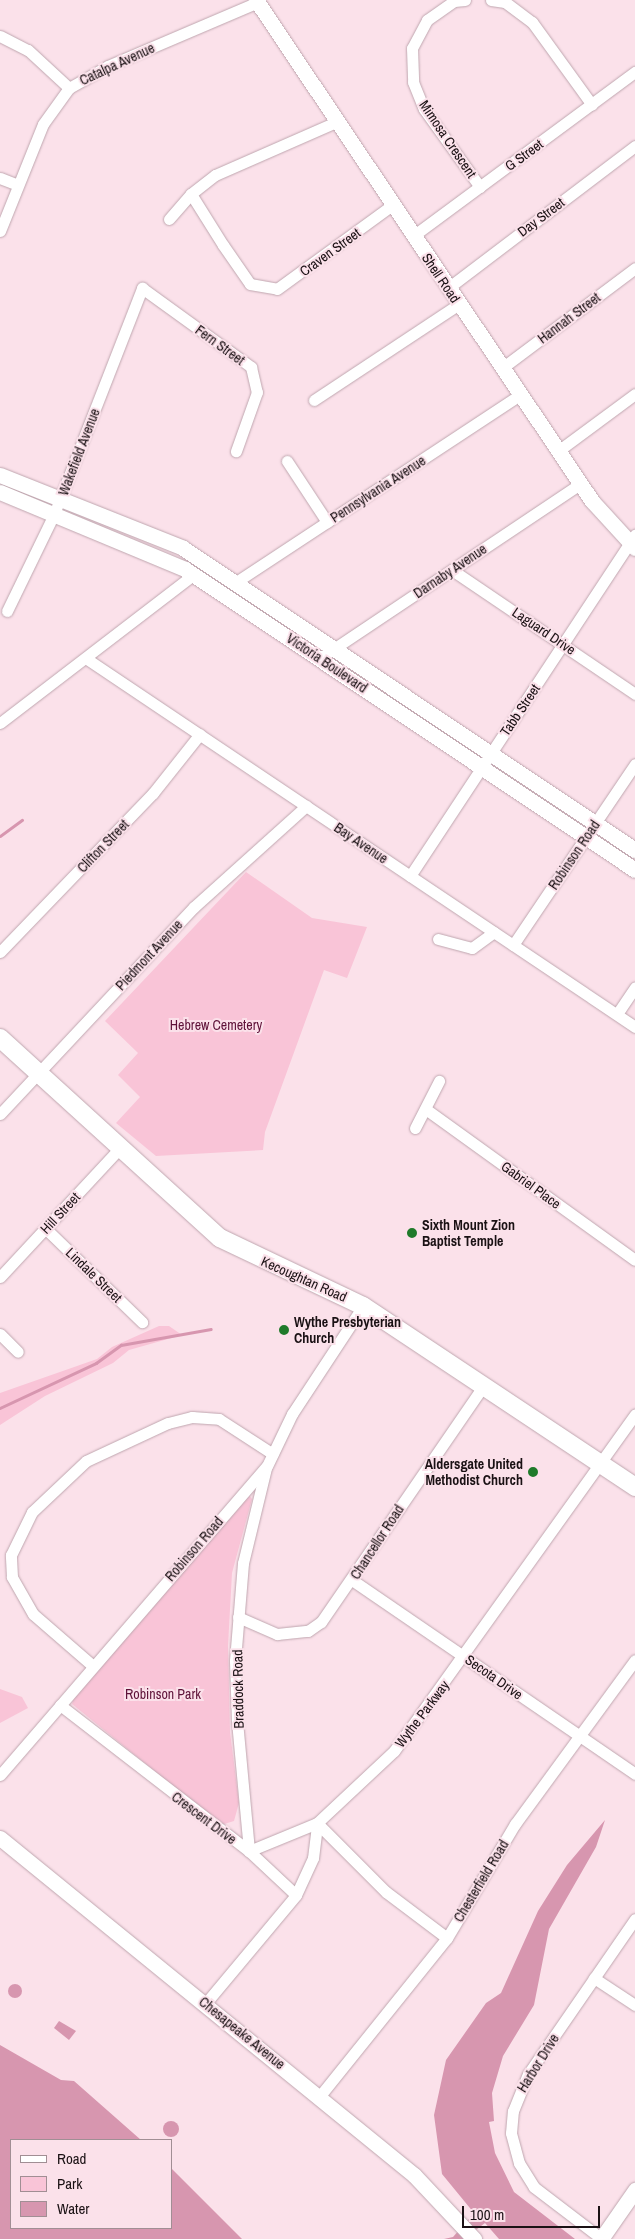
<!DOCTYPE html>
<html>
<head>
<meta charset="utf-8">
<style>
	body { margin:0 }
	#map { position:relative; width:635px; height:2239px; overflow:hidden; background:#fbe1ea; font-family:"Archivo Narrow",sans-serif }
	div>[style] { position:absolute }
	.green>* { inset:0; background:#f9c4d7 }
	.water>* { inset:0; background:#d796af }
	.round { border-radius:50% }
	.stream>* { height:2.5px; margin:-1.25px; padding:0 1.25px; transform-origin:1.25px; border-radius:1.25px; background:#d796af }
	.roads { filter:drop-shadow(0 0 1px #bfa6af) drop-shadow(0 0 1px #bfa6af) }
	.street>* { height:11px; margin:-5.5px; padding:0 5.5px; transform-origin:5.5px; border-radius:5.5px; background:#fff }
	.secondary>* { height:15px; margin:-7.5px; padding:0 7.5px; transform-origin:7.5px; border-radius:7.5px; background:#fff }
	.primary>* { height:18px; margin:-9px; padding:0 9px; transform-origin:9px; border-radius:9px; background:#fff }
	.dots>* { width:14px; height:14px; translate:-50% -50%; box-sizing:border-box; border:2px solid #fbe1ea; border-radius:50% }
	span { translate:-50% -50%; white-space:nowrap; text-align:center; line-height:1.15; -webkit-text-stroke:4px #fbe1ea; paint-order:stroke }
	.street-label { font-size:14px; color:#1a1114 }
	.park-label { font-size:14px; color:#5e1138 }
	.poi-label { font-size:14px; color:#1a1114; font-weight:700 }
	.left { translate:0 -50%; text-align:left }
	.right { translate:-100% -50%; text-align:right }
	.legend { position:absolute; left:10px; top:2139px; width:162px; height:90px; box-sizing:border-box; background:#fbe1ea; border:1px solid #a18e94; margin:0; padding:6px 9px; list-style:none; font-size:15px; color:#1a1114 }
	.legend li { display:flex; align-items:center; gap:10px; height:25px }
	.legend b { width:25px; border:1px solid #a18e94 }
	.scale { position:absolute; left:462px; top:2206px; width:138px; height:22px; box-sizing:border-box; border:2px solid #1a1114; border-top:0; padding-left:6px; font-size:15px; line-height:18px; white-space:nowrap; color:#1a1114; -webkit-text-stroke:4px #fbe1ea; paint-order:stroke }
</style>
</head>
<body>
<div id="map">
	<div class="green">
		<i style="clip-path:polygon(246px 872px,312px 918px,367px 927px,347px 978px,324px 970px,265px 1132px,263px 1150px,156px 1156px,116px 1123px,140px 1097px,118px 1075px,138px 1053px,105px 1021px)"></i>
		<i style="clip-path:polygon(159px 1326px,169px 1326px,182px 1335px,129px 1350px,113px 1363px,45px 1396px,0 1425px,0 1393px,97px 1359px,112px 1347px)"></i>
		<i style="clip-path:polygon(248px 1494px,252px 1499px,232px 1573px,228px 1646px,230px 1732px,239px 1803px,234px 1821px,221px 1825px,72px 1704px,74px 1697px)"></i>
		<i style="clip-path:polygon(0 1689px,22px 1697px,28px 1708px,0 1723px)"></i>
	</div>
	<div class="water">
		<i style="clip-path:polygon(605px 1820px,596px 1847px,549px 1929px,534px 2005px,503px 2056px,492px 2093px,494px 2121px,489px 2122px,495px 2153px,514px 2192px,575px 2239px,499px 2239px,485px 2223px,464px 2239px,444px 2239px,453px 2237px,474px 2213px,442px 2174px,434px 2115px,446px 2060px,486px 2003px,501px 1993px,538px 1911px,567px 1865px)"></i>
		<i class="round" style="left:8px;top:1984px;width:14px;height:14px"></i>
		<i style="clip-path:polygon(59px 2021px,76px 2031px,69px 2040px,54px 2028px)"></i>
		<i style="clip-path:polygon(0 2045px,61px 2080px,74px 2081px,141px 2140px,11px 2140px,11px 2228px,171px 2228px,171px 2168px,242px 2239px,0 2239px)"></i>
		<i class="round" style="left:163px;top:2121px;width:16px;height:16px"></i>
	</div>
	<div class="stream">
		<i style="left:0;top:836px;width:27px;rotate:-36deg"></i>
		<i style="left:0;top:1408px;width:106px;rotate:-25.1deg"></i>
		<i style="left:96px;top:1363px;width:31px;rotate:-36deg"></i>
		<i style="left:121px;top:1345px;width:91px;rotate:-10.1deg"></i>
	</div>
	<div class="roads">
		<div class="street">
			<i style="left:465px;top:0;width:11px;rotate:175deg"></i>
			<i style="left:454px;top:1px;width:33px;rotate:145deg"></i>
			<i style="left:427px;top:20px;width:32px;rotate:118deg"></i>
			<i style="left:412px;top:48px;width:34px;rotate:88deg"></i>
			<i style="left:413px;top:82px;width:29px;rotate:68deg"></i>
			<i style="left:424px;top:109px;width:96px;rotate:54.3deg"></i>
			<i style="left:491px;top:0;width:14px;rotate:8deg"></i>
			<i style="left:505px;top:2px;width:34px;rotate:37deg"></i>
			<i style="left:532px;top:22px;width:102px;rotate:54.1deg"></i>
			<i style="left:0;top:36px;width:31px;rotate:27deg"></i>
			<i style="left:28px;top:50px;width:56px;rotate:42.8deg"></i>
			<i style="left:336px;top:122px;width:132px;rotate:156.3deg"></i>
			<i style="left:215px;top:175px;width:31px;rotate:142deg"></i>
			<i style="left:191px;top:194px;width:60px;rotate:57.9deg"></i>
			<i style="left:223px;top:245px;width:47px;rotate:55.3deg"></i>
			<i style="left:250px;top:284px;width:27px;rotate:10deg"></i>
			<i style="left:277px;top:289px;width:142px;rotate:-36.1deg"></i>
			<i style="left:0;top:178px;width:19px;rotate:21deg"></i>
			<i style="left:169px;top:219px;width:33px;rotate:-49deg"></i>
			<i style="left:0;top:231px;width:115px;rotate:-68.1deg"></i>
			<i style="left:43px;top:124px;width:44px;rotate:-54.2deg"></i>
			<i style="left:69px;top:88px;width:45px;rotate:-29.4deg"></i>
			<i style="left:108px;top:66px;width:163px;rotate:-23.1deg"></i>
			<i style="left:413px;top:236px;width:276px;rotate:-36.5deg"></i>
			<i style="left:448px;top:288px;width:235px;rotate:-37.2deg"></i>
			<i style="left:502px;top:368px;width:166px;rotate:-36.9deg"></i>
			<i style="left:314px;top:400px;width:174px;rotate:-33.5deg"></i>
			<i style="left:558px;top:451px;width:96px;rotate:-36.5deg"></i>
			<i style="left:287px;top:461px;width:73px;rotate:56.7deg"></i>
			<i style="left:452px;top:570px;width:221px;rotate:34.1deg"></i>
			<i style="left:236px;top:582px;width:340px;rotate:-33.4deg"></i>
			<i style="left:7px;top:611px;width:108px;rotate:-64.1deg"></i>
			<i style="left:54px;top:514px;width:243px;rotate:-68.7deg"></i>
			<i style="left:142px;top:288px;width:135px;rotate:35.9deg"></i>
			<i style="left:251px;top:367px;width:26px;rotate:77deg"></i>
			<i style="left:257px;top:392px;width:63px;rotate:109.6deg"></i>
			<i style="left:320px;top:658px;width:313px;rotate:-33.8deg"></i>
			<i style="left:87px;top:659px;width:660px;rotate:33.88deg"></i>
			<i style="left:0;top:723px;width:245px;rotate:-37.5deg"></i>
			<i style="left:410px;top:876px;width:409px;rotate:-56.6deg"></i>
			<i style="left:438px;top:939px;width:35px;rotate:15deg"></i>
			<i style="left:472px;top:948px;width:27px;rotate:-36deg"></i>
			<i style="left:513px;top:945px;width:218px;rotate:-56deg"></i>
			<i style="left:0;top:952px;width:221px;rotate:-46.1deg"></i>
			<i style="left:153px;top:793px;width:75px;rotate:-51.5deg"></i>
			<i style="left:617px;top:1014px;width:32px;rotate:-56deg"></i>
			<i style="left:427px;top:1110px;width:256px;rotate:35.8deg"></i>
			<i style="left:0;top:1114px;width:284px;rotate:-46.9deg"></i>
			<i style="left:194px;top:907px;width:151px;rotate:-42deg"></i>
			<i style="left:415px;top:1128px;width:53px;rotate:-62.9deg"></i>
			<i style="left:46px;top:1229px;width:134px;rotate:44.1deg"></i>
			<i style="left:0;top:1277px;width:175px;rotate:-47.1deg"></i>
			<i style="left:0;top:1334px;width:25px;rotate:45deg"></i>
			<i style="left:266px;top:1468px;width:98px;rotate:103.6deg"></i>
			<i style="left:243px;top:1563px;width:98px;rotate:94.7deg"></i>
			<i style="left:235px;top:1661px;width:60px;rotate:88.1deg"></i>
			<i style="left:237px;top:1721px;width:131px;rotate:84.7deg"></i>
			<i style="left:249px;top:1851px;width:64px;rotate:43.1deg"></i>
			<i style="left:352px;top:1580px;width:343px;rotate:34.4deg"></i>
			<i style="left:238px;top:1617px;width:43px;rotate:23.6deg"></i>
			<i style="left:277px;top:1634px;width:31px;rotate:-6deg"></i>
			<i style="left:308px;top:1631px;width:16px;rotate:-35deg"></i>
			<i style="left:321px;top:1622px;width:286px;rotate:-55.5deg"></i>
			<i style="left:93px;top:1666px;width:79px;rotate:-139.1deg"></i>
			<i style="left:33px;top:1614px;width:43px;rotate:-119.6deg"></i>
			<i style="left:12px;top:1577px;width:22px;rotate:-93deg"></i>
			<i style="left:11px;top:1555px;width:48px;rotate:-64deg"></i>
			<i style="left:32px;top:1512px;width:74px;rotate:-43.4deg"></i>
			<i style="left:86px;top:1461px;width:90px;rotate:-24.9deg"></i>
			<i style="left:168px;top:1423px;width:25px;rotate:-14deg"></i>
			<i style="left:192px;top:1417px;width:27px;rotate:4deg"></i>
			<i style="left:219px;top:1419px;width:64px;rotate:32.9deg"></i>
			<i style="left:60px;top:1705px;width:239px;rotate:37.7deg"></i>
			<i style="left:249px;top:1851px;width:74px;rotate:-22.4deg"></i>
			<i style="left:317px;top:1823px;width:98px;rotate:45deg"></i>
			<i style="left:386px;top:1892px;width:76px;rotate:37deg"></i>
			<i style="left:0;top:1775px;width:408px;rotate:-49.2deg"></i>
			<i style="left:267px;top:1466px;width:58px;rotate:-64.3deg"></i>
			<i style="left:292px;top:1414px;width:129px;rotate:-56.7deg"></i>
			<i style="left:594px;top:1978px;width:49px;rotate:33.4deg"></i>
			<i style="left:205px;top:2004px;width:142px;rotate:-50.1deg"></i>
			<i style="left:296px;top:1895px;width:41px;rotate:-65.3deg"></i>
			<i style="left:313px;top:1858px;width:35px;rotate:-83deg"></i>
			<i style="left:317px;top:1823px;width:105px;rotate:-43.1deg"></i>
			<i style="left:394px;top:1751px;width:414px;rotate:-54.4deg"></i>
			<i style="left:319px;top:2097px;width:204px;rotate:-51.2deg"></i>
			<i style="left:447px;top:1938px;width:133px;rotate:-59.2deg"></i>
			<i style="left:515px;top:1824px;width:203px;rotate:-53.8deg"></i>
			<i style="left:602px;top:2239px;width:86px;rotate:-142.6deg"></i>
			<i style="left:534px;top:2187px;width:28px;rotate:-122deg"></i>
			<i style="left:519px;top:2163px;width:31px;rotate:-105deg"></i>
			<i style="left:511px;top:2133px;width:22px;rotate:-85deg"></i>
			<i style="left:513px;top:2111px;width:40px;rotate:-68deg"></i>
			<i style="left:528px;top:2074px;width:188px;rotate:-55.4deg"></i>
		</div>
		<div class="secondary">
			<i style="left:256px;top:0;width:603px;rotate:56.15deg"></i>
			<i style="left:592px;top:501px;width:64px;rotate:47.5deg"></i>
			<i style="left:0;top:475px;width:197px;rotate:21.7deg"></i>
			<i style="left:183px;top:548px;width:544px;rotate:33.75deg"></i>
			<i style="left:0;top:492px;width:200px;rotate:22.6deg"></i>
			<i style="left:185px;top:569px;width:541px;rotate:33.78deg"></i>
			<i style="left:0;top:1838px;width:534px;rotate:39.15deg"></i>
			<i style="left:414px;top:2175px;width:88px;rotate:46.8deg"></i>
			<i style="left:601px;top:2239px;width:60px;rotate:-55.2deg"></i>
		</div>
		<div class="primary">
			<i style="left:0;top:1038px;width:297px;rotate:42.3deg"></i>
			<i style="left:220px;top:1238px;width:158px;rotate:25.4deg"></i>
			<i style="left:363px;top:1306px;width:327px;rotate:33.6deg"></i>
		</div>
	</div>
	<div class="dots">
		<i style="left:412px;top:1233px;background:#1f7a2a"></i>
		<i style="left:284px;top:1330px;background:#1f7a2a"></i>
		<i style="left:533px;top:1472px;background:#1f7a2a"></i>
	</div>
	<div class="street-label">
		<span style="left:117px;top:64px;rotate:-25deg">Catalpa Avenue</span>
		<span style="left:448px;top:139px;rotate:56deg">Mimosa Crescent</span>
		<span style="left:524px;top:155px;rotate:-36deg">G Street</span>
		<span style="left:541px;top:217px;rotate:-37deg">Day Street</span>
		<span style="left:330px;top:252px;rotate:-36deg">Craven Street</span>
		<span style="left:441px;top:278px;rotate:56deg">Shell Road</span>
		<span style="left:569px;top:318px;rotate:-37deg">Hannah Street</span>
		<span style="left:220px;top:345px;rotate:36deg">Fern Street</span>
		<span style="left:79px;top:452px;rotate:-69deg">Wakefield Avenue</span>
		<span style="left:378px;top:489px;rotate:-33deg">Pennsylvania Avenue</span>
		<span style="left:450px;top:571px;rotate:-34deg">Darnaby Avenue</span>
		<span style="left:544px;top:631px;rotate:34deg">Laguard Drive</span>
		<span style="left:327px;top:663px;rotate:34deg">Victoria Boulevard</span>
		<span style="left:520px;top:710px;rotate:-56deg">Tabb Street</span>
		<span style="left:361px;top:843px;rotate:34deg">Bay Avenue</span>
		<span style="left:103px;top:846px;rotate:-46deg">Clifton Street</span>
		<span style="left:574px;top:855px;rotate:-56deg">Robinson Road</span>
		<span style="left:149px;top:955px;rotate:-47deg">Piedmont Avenue</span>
		<span style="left:531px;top:1185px;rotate:36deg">Gabriel Place</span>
		<span style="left:60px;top:1213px;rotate:-47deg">Hill Street</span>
		<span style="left:94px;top:1275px;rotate:44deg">Lindale Street</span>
		<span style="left:304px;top:1279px;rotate:24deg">Kecoughtan Road</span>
		<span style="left:377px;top:1542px;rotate:-57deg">Chancellor Road</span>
		<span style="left:194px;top:1549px;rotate:-49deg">Robinson Road</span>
		<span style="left:494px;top:1677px;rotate:35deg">Secota Drive</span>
		<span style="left:238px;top:1689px;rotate:-91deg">Braddock Road</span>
		<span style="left:422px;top:1714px;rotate:-53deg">Wythe Parkway</span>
		<span style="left:204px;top:1818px;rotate:37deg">Crescent Drive</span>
		<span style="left:481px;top:1881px;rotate:-59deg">Chesterfield Road</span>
		<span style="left:242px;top:2033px;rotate:39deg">Chesapeake Avenue</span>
		<span style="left:538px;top:2063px;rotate:-58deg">Harbor Drive</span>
	</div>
	<div class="park-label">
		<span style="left:216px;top:1025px">Hebrew Cemetery</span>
		<span style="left:163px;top:1694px">Robinson Park</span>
	</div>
	<div class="poi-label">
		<span class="left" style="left:422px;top:1233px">Sixth Mount Zion<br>Baptist Temple</span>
		<span class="left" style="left:294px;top:1330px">Wythe Presbyterian<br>Church</span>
		<span class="right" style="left:523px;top:1472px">Aldersgate United<br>Methodist Church</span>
	</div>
	<ul class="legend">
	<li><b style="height:6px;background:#fff"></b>Road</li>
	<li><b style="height:14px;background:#f9c4d7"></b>Park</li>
	<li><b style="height:14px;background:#d796af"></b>Water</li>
	</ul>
	<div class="scale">100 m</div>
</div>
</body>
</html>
